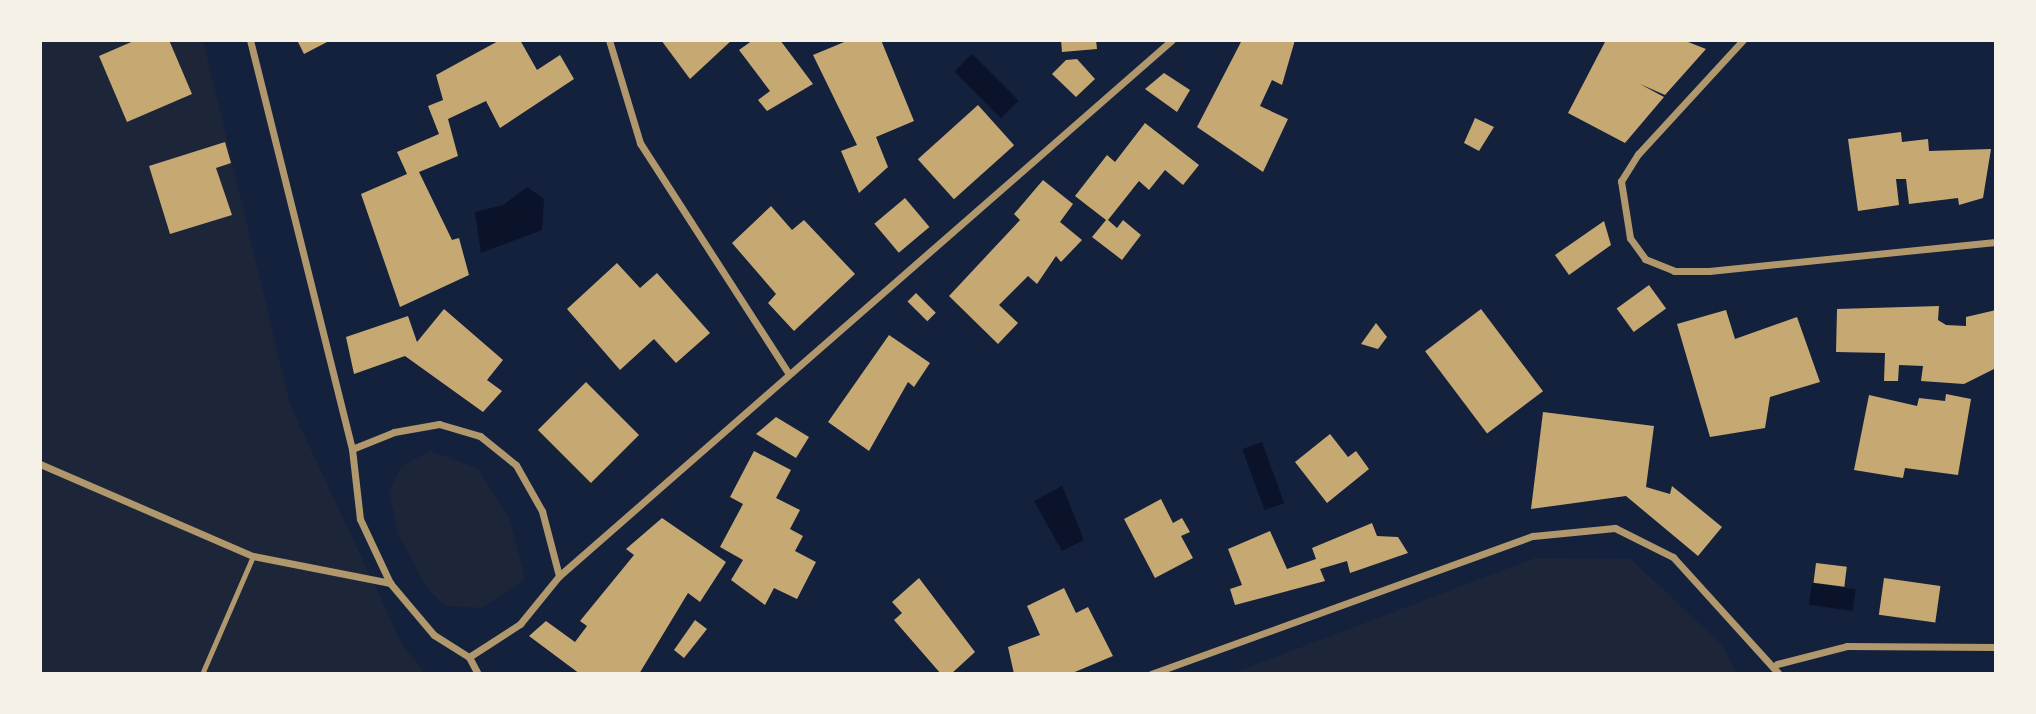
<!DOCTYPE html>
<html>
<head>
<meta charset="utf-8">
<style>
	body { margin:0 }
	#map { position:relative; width:2036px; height:714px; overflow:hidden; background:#14213d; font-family:"Noto Sans",sans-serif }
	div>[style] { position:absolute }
	.green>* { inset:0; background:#1d2539 }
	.water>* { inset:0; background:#0b132b; transform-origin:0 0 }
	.building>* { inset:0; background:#c6a872; transform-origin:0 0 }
	.service>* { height:5px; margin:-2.5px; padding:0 2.5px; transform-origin:2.5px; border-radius:2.5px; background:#b1986c }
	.minor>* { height:7px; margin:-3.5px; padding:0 3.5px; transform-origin:3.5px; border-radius:3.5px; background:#b1986c }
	span { translate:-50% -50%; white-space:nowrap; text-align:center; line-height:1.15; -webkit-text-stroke:7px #f6f1e7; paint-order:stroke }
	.frame { position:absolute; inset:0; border:42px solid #f6f1e7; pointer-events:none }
</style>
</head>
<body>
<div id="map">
	<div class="green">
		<i style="clip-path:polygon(40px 40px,203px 40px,290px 405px,403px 646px,426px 674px,40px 674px)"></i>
		<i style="clip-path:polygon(430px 451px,477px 468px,509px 518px,525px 579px,483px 608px,445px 606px,427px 588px,399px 536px,389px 492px,401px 467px)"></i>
		<i style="clip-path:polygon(1535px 558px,1631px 559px,1722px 645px,1737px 674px,1231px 674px)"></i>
	</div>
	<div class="water">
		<i style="left:972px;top:54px;width:66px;height:25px;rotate:45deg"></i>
		<i style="clip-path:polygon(527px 187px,544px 199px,542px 230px,481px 253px,475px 212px,503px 205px)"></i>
		<i style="left:1262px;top:442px;width:65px;height:21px;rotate:70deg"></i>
		<i style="clip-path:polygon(1062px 486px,1084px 540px,1062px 551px,1034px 501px)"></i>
		<i style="left:1812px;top:583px;width:44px;height:22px;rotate:8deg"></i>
	</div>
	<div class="building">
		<i style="clip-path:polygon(136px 40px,169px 40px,192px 94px,127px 122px,99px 56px)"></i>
		<i style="clip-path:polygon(297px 40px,331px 40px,304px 54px)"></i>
		<i style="clip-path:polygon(500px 40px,520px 40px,537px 70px,560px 55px,574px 79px,500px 128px,486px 101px,448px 119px,458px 156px,419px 172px,452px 240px,459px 238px,469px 275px,400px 307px,361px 194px,407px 174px,397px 152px,439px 134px,428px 106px,443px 100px,436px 75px)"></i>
		<i style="clip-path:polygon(661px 40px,732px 40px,690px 79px)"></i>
		<i style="clip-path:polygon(753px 40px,780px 40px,813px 84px,767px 111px,758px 100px,770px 91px,739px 50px)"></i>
		<i style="clip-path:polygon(849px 40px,881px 40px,914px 121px,876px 137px,888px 167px,859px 193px,841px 151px,857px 145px,813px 55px)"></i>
		<i style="clip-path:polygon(1061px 40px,1096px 40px,1097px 49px,1062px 52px)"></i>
		<i style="clip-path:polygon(1242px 40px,1295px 40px,1282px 85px,1272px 80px,1260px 106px,1288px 119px,1263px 172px,1197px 127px)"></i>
		<i style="clip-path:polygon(1606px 40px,1683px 40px,1706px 49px,1665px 95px,1640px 84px,1664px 97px,1625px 143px,1568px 113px)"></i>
		<i style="clip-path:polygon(1077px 59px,1095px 79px,1076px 97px,1052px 74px,1066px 60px)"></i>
		<i style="clip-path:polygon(1164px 73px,1190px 90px,1177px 112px,1145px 89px)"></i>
		<i style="left:978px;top:105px;width:54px;height:81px;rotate:48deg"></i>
		<i style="clip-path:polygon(1475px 118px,1494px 127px,1479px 151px,1464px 143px)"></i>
		<i style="clip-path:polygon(1145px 123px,1199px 165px,1183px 185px,1165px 170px,1149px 190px,1139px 181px,1108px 220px,1117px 228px,1123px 220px,1141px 235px,1122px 260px,1092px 237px,1106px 220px,1075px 196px,1107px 155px,1115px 162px)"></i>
		<i style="clip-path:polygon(1901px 132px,1902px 142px,1928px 139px,1929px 151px,1991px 149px,1983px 198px,1959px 205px,1958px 198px,1909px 204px,1906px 179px,1896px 179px,1899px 205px,1858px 211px,1848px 139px)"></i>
		<i style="clip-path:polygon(225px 142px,231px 163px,216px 168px,232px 215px,170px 234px,149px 166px)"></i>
		<i style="clip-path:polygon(1043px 180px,1073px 204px,1060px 222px,1082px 240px,1061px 262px,1056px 256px,1037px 284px,1028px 276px,999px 305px,1018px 323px,998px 344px,949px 296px,1020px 220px,1014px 214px)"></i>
		<i style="left:905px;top:198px;width:38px;height:40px;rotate:50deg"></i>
		<i style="clip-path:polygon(771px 206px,792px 230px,804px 220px,855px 274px,794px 331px,768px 303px,776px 294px,732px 243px)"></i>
		<i style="clip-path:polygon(1604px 221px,1611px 245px,1569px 275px,1555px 255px)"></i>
		<i style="clip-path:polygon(617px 263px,640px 288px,657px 273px,710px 333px,676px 363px,654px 339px,620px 370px,567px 309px)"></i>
		<i style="left:1649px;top:285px;width:29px;height:40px;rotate:54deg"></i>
		<i style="left:916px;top:293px;width:28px;height:12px;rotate:45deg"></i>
		<i style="clip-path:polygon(1939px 306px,1938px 320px,1946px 325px,1966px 326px,1966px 317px,1996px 310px,1996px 368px,1964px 384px,1921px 381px,1923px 366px,1899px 365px,1898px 381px,1884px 381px,1885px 353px,1836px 352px,1837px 309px)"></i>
		<i style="clip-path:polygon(444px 309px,503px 360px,487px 380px,502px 391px,483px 412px,405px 356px,354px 374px,346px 337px,408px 316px,417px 342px)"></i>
		<i style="left:1481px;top:309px;width:103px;height:70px;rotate:53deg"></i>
		<i style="clip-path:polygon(1726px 310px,1735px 339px,1797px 317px,1820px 382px,1770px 397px,1765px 428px,1710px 437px,1677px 324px)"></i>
		<i style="clip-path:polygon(1376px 323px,1387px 337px,1378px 349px,1361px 344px)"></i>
		<i style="clip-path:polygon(889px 335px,930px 363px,914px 387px,908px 382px,869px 451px,828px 422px)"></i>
		<i style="left:586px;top:382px;width:75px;height:68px;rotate:45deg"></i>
		<i style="clip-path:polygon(1946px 394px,1971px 399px,1958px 475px,1905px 468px,1903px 478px,1854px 470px,1869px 395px,1917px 406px,1919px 398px,1945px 401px)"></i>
		<i style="clip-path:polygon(1543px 412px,1654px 426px,1646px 487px,1670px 494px,1672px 486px,1722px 527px,1698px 556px,1626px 496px,1531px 509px)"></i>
		<i style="clip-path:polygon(776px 417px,809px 437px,796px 458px,756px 434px)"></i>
		<i style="clip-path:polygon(1330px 434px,1348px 457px,1356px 451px,1369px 469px,1327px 503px,1295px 462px)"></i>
		<i style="clip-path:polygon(754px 451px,791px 470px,776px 498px,800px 510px,790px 529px,803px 536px,795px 551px,816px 562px,797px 599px,774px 588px,765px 605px,731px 580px,743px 560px,720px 547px,743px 504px,730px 497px)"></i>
		<i style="clip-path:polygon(1161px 499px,1173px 523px,1182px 518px,1190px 532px,1181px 536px,1193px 558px,1155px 578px,1124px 519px)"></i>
		<i style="clip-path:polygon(662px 518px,726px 562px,700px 602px,688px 593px,639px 674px,580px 674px,529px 636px,546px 621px,575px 642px,587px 626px,580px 621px,634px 555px,626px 549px)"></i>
		<i style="clip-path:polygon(1372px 523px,1377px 536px,1398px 537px,1408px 553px,1350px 573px,1347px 561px,1320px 569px,1325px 581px,1235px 605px,1230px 589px,1242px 585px,1228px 549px,1270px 531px,1287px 569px,1316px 559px,1312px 548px)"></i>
		<i style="left:1816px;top:563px;width:31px;height:20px;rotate:7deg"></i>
		<i style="clip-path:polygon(919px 578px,975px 652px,951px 674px,941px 674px,894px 620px,902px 613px,892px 602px)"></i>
		<i style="left:1884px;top:578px;width:57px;height:37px;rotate:8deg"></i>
		<i style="clip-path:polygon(1064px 588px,1076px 613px,1088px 607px,1113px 656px,1070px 674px,1014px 674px,1008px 647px,1040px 635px,1027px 606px)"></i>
		<i style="clip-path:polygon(695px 620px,707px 629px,684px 658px,674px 650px)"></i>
	</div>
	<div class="service">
		<i style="left:202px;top:674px;width:129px;rotate:-66.6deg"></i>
	</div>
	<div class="minor">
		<i style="left:250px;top:40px;width:422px;rotate:76deg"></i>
		<i style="left:352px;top:449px;width:70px;rotate:83.5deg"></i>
		<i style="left:360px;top:519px;width:71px;rotate:64.9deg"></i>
		<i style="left:390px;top:583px;width:68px;rotate:49.8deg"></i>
		<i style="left:434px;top:635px;width:41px;rotate:32.2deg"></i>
		<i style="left:469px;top:657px;width:19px;rotate:62deg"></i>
		<i style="left:609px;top:40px;width:108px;rotate:73.2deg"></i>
		<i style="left:640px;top:143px;width:275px;rotate:57.2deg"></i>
		<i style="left:1743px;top:40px;width:155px;rotate:132.6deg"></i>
		<i style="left:1638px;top:154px;width:32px;rotate:122deg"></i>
		<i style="left:1621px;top:181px;width:58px;rotate:81deg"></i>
		<i style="left:1630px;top:238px;width:26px;rotate:54deg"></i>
		<i style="left:1645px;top:259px;width:31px;rotate:22deg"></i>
		<i style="left:1674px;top:271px;width:35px"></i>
		<i style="left:1709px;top:271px;width:288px;rotate:-5.8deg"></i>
		<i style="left:352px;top:449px;width:45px;rotate:-22deg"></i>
		<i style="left:394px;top:432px;width:46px;rotate:-10.1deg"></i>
		<i style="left:439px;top:424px;width:43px;rotate:16.3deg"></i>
		<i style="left:480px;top:436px;width:46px;rotate:38.9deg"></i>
		<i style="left:516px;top:465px;width:53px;rotate:60.5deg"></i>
		<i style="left:542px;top:511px;width:67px;rotate:75.3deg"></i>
		<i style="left:40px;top:464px;width:232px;rotate:23.4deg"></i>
		<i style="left:253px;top:556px;width:140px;rotate:11.1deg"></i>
		<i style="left:469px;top:657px;width:61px;rotate:-32.9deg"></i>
		<i style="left:520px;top:624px;width:62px;rotate:-50.9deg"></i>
		<i style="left:559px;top:576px;width:814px;rotate:-41.17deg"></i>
		<i style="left:1777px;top:664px;width:72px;rotate:-14.4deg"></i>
		<i style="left:1847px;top:646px;width:149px;rotate:0.4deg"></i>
		<i style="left:1151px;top:674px;width:406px;rotate:-19.9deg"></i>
		<i style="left:1533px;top:536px;width:82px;rotate:-5.6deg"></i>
		<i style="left:1615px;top:528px;width:65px;rotate:26.6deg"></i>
		<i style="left:1673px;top:557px;width:158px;rotate:47.8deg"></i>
	</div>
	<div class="frame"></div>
</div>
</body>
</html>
